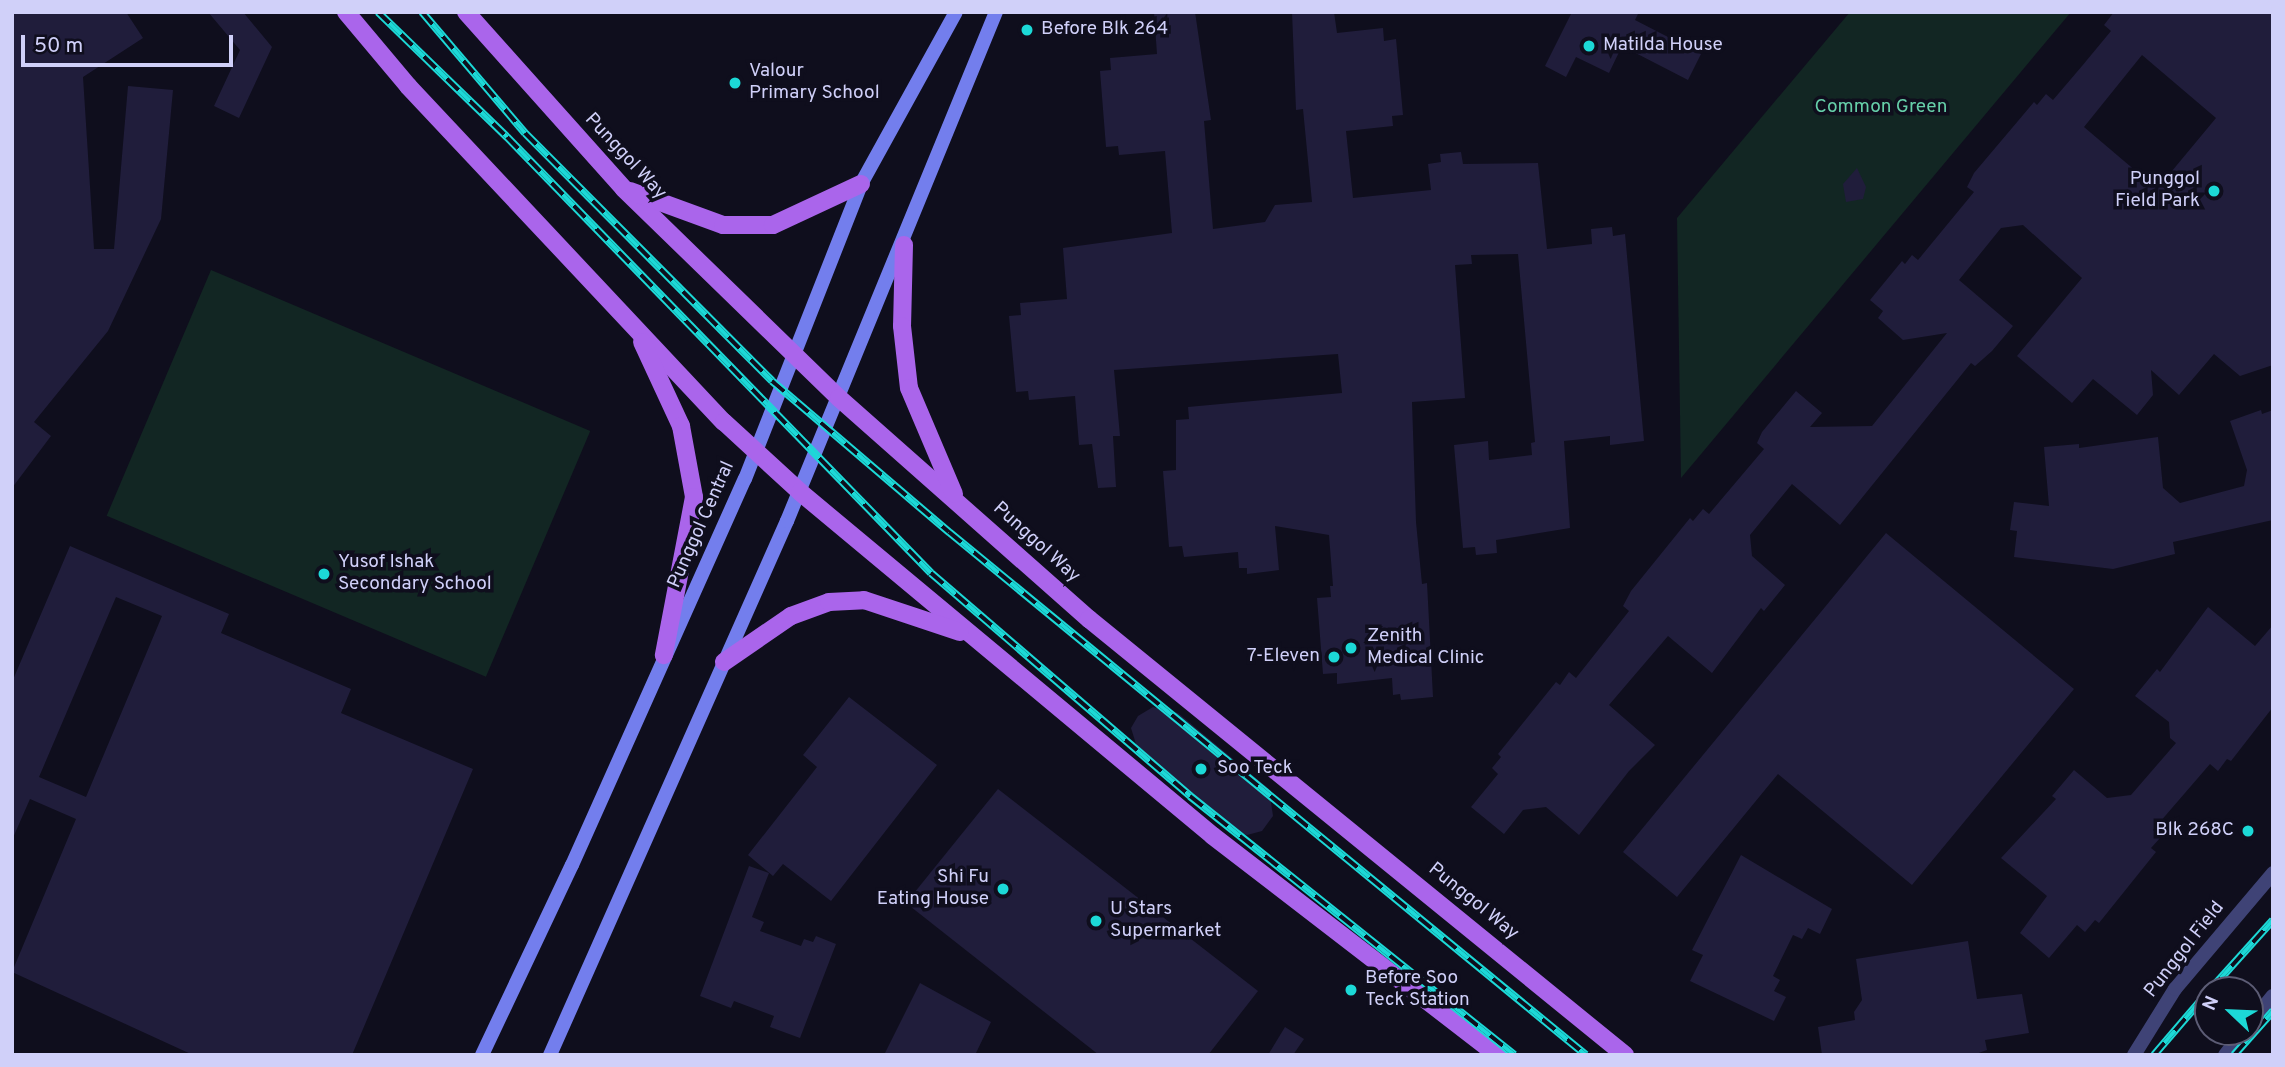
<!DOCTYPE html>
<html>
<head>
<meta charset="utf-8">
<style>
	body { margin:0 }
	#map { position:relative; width:2285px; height:1067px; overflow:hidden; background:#0f0e1d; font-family:Overpass,sans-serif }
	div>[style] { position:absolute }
	.green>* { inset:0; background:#122623; transform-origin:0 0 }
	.building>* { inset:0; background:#201d3b }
	.tertiary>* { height:14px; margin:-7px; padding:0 7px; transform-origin:7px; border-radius:7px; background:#3f4376 }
	.secondary>* { height:14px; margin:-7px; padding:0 7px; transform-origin:7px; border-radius:7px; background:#737eed }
	.primary>* { height:18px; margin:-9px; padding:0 9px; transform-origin:9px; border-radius:9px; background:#aa65eb }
	.rail>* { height:8px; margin-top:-4px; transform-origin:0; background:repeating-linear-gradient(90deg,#0f0e1d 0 16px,#1cd9d7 0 32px); box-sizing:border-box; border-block:2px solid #1cd9d7 }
	.dots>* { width:19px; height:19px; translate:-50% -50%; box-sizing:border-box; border:4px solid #0f0e1d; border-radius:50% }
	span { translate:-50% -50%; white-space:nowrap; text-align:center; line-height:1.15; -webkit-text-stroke:7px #0f0e1d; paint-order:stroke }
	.poi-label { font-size:19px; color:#d0d0f9 }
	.left { translate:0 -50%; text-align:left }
	.right { translate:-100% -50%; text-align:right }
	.park-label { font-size:19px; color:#66cfa9 }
	.street-label { font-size:19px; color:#d0d0f9 }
	.frame { position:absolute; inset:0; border:14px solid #d0d0f9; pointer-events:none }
	.north { position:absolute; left:2194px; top:976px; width:70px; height:70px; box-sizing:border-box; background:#0f0e1d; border:2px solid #5c5c75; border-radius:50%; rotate:293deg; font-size:19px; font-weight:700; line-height:28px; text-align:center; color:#d0d0f9 }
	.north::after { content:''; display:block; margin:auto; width:24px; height:32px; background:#1cd9d7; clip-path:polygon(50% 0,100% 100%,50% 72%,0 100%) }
	.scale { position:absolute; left:21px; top:35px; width:212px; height:32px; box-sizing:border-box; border:4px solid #d0d0f9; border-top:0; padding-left:9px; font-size:21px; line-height:24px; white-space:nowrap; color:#d0d0f9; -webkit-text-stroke:5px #0f0e1d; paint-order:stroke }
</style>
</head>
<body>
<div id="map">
	<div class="green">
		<i style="clip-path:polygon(1850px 12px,2071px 12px,1681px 478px,1677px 218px)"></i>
		<i style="left:211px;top:270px;width:412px;height:267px;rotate:23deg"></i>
	</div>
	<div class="building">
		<i style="clip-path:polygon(12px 12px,126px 12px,143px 38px,83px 77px,94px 249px,114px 249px,128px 86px,173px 90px,161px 219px,108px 331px,34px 422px,51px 436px,12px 488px)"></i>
		<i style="clip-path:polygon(208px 12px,243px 12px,272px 47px,239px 118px,214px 106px,240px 50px)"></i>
		<i style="clip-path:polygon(1154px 12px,1195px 12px,1211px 120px,1204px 121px,1213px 229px,1265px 222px,1275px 205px,1312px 202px,1303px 109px,1296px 110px,1292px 12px,1334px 12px,1337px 33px,1383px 28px,1384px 41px,1396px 39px,1403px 115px,1392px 116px,1393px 126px,1346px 131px,1353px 198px,1431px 190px,1428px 164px,1441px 162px,1440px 154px,1461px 152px,1463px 164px,1538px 163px,1547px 249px,1592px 244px,1591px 229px,1612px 227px,1613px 236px,1625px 234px,1644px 441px,1610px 445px,1610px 436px,1564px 441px,1570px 528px,1496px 540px,1497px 553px,1476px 555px,1475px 547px,1463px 548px,1454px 445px,1488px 441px,1489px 460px,1532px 455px,1531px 443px,1535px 442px,1518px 254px,1471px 255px,1472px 264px,1455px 265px,1465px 398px,1412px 402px,1416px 522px,1422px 584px,1427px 583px,1433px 697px,1401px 700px,1400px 694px,1393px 695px,1392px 678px,1337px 684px,1337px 673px,1323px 674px,1317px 598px,1331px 597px,1330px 586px,1333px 586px,1329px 535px,1275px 526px,1279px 570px,1247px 574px,1247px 568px,1239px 568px,1238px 552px,1184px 557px,1182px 546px,1169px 547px,1163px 471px,1176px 470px,1176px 420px,1189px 419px,1188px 407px,1342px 393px,1338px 354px,1114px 370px,1120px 436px,1113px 436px,1116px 487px,1098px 488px,1092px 444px,1079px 445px,1075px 396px,1029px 400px,1028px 391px,1016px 392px,1009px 316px,1021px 315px,1020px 303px,1067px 299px,1063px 248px,1172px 233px,1165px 151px,1119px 155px,1118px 146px,1106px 147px,1100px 71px,1111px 70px,1110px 58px,1157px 54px)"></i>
		<i style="clip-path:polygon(1572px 12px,1639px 12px,1635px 20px,1701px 54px,1688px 80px,1622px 46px,1609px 73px,1576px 57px,1566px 77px,1545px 66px)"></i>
		<i style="clip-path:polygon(evenodd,2114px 12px,2273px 12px,2273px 365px,2240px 376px,2214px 354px,2179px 395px,2151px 370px,2153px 395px,2137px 415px,2093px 379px,2072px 403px,2017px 356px,2082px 278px,2023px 225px,2001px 228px,1959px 280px,2013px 326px,1992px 351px,1975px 366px,1971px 363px,1840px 525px,1792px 484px,1750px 535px,1752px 556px,1785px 585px,1764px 611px,1761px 608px,1712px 673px,1668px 636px,1609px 705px,1655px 745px,1629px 771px,1579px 835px,1546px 807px,1523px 810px,1504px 834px,1471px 807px,1498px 774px,1492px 768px,1501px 757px,1498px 754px,1556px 682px,1560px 685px,1569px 672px,1576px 678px,1629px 611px,1623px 606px,1631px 591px,1690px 518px,1693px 521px,1703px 509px,1709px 514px,1764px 449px,1757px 443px,1762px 432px,1796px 391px,1822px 413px,1810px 427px,1872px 426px,1947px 333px,1903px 340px,1878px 318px,1883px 311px,1870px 300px,1902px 261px,1905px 264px,1912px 255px,1918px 260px,1974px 192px,1967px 187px,1974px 173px,2034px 102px,2037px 105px,2046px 94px,2053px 100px,2082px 66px,2111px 31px,2104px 25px,2114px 12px,2142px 55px,2216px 118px,2157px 189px,2084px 127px,2142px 55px)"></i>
		<i style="clip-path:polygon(1857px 168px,1866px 187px,1863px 199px,1846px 202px,1843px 184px)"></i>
		<i style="clip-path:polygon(2261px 410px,2262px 414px,2273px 410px,2273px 520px,2173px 542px,2175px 554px,2113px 569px,2014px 557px,2017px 531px,2010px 530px,2014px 502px,2049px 506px,2044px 447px,2079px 444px,2079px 448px,2158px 437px,2163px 488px,2180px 503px,2244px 486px,2247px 470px,2230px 421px)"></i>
		<i style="clip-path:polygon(1886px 533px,2074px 689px,1912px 885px,1778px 774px,1677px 897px,1623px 852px)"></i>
		<i style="clip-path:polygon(evenodd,70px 546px,229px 614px,221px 633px,351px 689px,341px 713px,473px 769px,352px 1055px,193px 1055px,12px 972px,76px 819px,30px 799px,12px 840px,12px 682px,70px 546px,116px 597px,162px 616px,86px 797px,39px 777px,116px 597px)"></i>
		<i style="clip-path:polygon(2208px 607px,2255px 646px,2273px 625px,2273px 707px,2231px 761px,2227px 759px,2218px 771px,2210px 764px,2153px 830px,2161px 837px,2151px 848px,2156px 852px,2099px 923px,2095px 920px,2085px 932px,2077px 925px,2049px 958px,2020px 933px,2047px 896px,2001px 858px,2056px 799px,2052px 796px,2074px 770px,2107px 798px,2131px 795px,2176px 743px,2170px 738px,2169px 722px,2135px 696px,2157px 669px,2160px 672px)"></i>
		<i style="clip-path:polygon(849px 697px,937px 765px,831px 901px,783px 864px,773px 876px,748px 855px,817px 767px,803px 755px)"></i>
		<i style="clip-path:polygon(1153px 707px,1178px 713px,1269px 789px,1273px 816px,1262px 831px,1247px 835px,1227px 829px,1140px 757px,1131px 728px,1138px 716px)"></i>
		<i style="clip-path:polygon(998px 789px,1258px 991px,1208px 1055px,1099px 1055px,906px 903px)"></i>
		<i style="clip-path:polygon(1741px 855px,1832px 909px,1820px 934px,1808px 928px,1802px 939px,1793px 935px,1773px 976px,1780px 980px,1774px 991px,1786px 997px,1774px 1021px,1690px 981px,1703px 955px,1692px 950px)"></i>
		<i style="clip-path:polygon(749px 866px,769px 873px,752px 917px,764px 922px,760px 931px,801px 946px,804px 939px,813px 942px,816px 936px,836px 944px,800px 1038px,770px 1027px,774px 1016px,734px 1001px,731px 1008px,700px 996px)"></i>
		<i style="clip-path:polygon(1968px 941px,1977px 999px,2022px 994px,2029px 1033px,1985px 1040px,1987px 1050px,1973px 1055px,1822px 1055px,1818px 1027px,1855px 1020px,1854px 1012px,1862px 1000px,1856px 959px)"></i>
		<i style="clip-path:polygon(920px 983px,991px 1022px,975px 1055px,884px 1055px)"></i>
		<i style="clip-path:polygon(1285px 1027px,1304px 1039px,1293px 1055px,1268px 1055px)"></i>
	</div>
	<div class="tertiary">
		<i style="left:2250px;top:1024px;width:36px;rotate:-51deg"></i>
		<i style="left:2134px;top:1055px;width:78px;rotate:-58.2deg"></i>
		<i style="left:2175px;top:989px;width:152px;rotate:-49.8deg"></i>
		<i style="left:2225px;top:1055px;width:29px;rotate:-52deg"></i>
	</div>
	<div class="secondary">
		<i style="left:482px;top:1055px;width:210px;rotate:-64.7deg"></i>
		<i style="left:572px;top:865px;width:423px;rotate:-65.9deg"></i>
		<i style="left:745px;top:479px;width:317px;rotate:-68.5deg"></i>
		<i style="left:861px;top:184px;width:196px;rotate:-61.1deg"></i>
		<i style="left:550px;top:1055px;width:584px;rotate:-66.07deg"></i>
		<i style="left:787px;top:521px;width:550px;rotate:-67.68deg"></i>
	</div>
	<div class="primary">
		<i style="left:346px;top:12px;width:97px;rotate:50deg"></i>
		<i style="left:408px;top:86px;width:461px;rotate:46.8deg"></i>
		<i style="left:724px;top:422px;width:103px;rotate:42.6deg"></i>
		<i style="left:800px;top:492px;width:537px;rotate:39.79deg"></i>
		<i style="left:1213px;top:836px;width:359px;rotate:37.6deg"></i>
		<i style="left:466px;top:12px;width:237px;rotate:48.2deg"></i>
		<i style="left:624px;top:189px;width:300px;rotate:44.2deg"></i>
		<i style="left:839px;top:398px;width:334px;rotate:41.5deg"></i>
		<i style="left:1089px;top:619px;width:691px;rotate:39.13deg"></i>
		<i style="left:630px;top:191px;width:99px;rotate:20.1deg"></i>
		<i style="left:723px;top:225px;width:50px"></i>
		<i style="left:773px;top:225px;width:97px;rotate:-25deg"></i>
		<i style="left:904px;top:245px;width:81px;rotate:91.4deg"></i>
		<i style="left:902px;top:326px;width:62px;rotate:83.6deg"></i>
		<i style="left:909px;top:388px;width:115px;rotate:67deg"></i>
		<i style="left:642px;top:342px;width:93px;rotate:65.1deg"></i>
		<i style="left:681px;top:426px;width:72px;rotate:79.6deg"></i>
		<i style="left:694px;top:497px;width:161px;rotate:100.8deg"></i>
		<i style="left:724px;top:662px;width:81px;rotate:-34.5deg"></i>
		<i style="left:791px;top:616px;width:40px;rotate:-20.2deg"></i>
		<i style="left:829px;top:602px;width:35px;rotate:-3deg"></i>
		<i style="left:864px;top:600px;width:101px;rotate:18.4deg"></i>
	</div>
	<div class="rail">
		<i style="left:378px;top:12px;width:180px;rotate:44.1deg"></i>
		<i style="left:507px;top:137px;width:608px;rotate:45.8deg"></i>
		<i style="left:931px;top:573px;width:342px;rotate:40.7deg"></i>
		<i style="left:1190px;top:796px;width:415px;rotate:38.6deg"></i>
		<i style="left:422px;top:12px;width:159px;rotate:49.6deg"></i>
		<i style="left:525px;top:133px;width:350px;rotate:45.1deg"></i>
		<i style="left:772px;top:381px;width:233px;rotate:40.5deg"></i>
		<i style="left:949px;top:532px;width:824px;rotate:39.39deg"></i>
		<i style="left:2210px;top:990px;width:94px;rotate:-48deg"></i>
		<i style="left:2154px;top:1055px;width:83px;rotate:-49.4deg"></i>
		<i style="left:2234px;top:1055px;width:59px;rotate:-48.4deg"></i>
	</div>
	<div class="dots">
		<i style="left:1027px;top:30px;background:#1cd9d7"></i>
		<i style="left:1589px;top:46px;background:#1cd9d7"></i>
		<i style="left:735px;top:83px;background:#1cd9d7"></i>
		<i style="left:2214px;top:191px;background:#1cd9d7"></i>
		<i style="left:324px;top:574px;background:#1cd9d7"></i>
		<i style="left:1351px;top:648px;background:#1cd9d7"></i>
		<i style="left:1334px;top:657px;background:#1cd9d7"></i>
		<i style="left:1201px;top:769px;background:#1cd9d7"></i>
		<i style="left:2248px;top:831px;background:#1cd9d7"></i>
		<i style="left:1003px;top:889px;background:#1cd9d7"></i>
		<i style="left:1096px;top:921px;background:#1cd9d7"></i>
		<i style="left:1351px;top:990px;background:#1cd9d7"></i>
	</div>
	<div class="poi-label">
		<span class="left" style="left:1041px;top:30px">Before Blk 264</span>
		<span class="left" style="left:1603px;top:46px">Matilda House</span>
		<span class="left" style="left:749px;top:83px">Valour<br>Primary School</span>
		<span class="right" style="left:2200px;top:191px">Punggol<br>Field Park</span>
		<span class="left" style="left:338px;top:574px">Yusof Ishak<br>Secondary School</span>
		<span class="left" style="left:1367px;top:648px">Zenith<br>Medical Clinic</span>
		<span class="right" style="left:1320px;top:657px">7-Eleven</span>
		<span class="left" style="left:1217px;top:769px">Soo Teck</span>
		<span class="right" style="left:2234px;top:831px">Blk 268C</span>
		<span class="right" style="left:989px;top:889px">Shi Fu<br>Eating House</span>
		<span class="left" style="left:1110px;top:921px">U Stars<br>Supermarket</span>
		<span class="left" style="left:1365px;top:990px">Before Soo<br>Teck Station</span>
	</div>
	<div class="park-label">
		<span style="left:1881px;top:108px">Common Green</span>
	</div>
	<div class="street-label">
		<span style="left:625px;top:157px;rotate:47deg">Punggol Way</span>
		<span style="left:702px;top:525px;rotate:-66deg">Punggol Central</span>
		<span style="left:1036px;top:543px;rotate:42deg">Punggol Way</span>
		<span style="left:1473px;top:902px;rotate:39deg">Punggol Way</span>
		<span style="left:2185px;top:950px;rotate:-52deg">Punggol Field</span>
	</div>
	<div class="frame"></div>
	<div class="north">N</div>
	<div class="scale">50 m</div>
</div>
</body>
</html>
